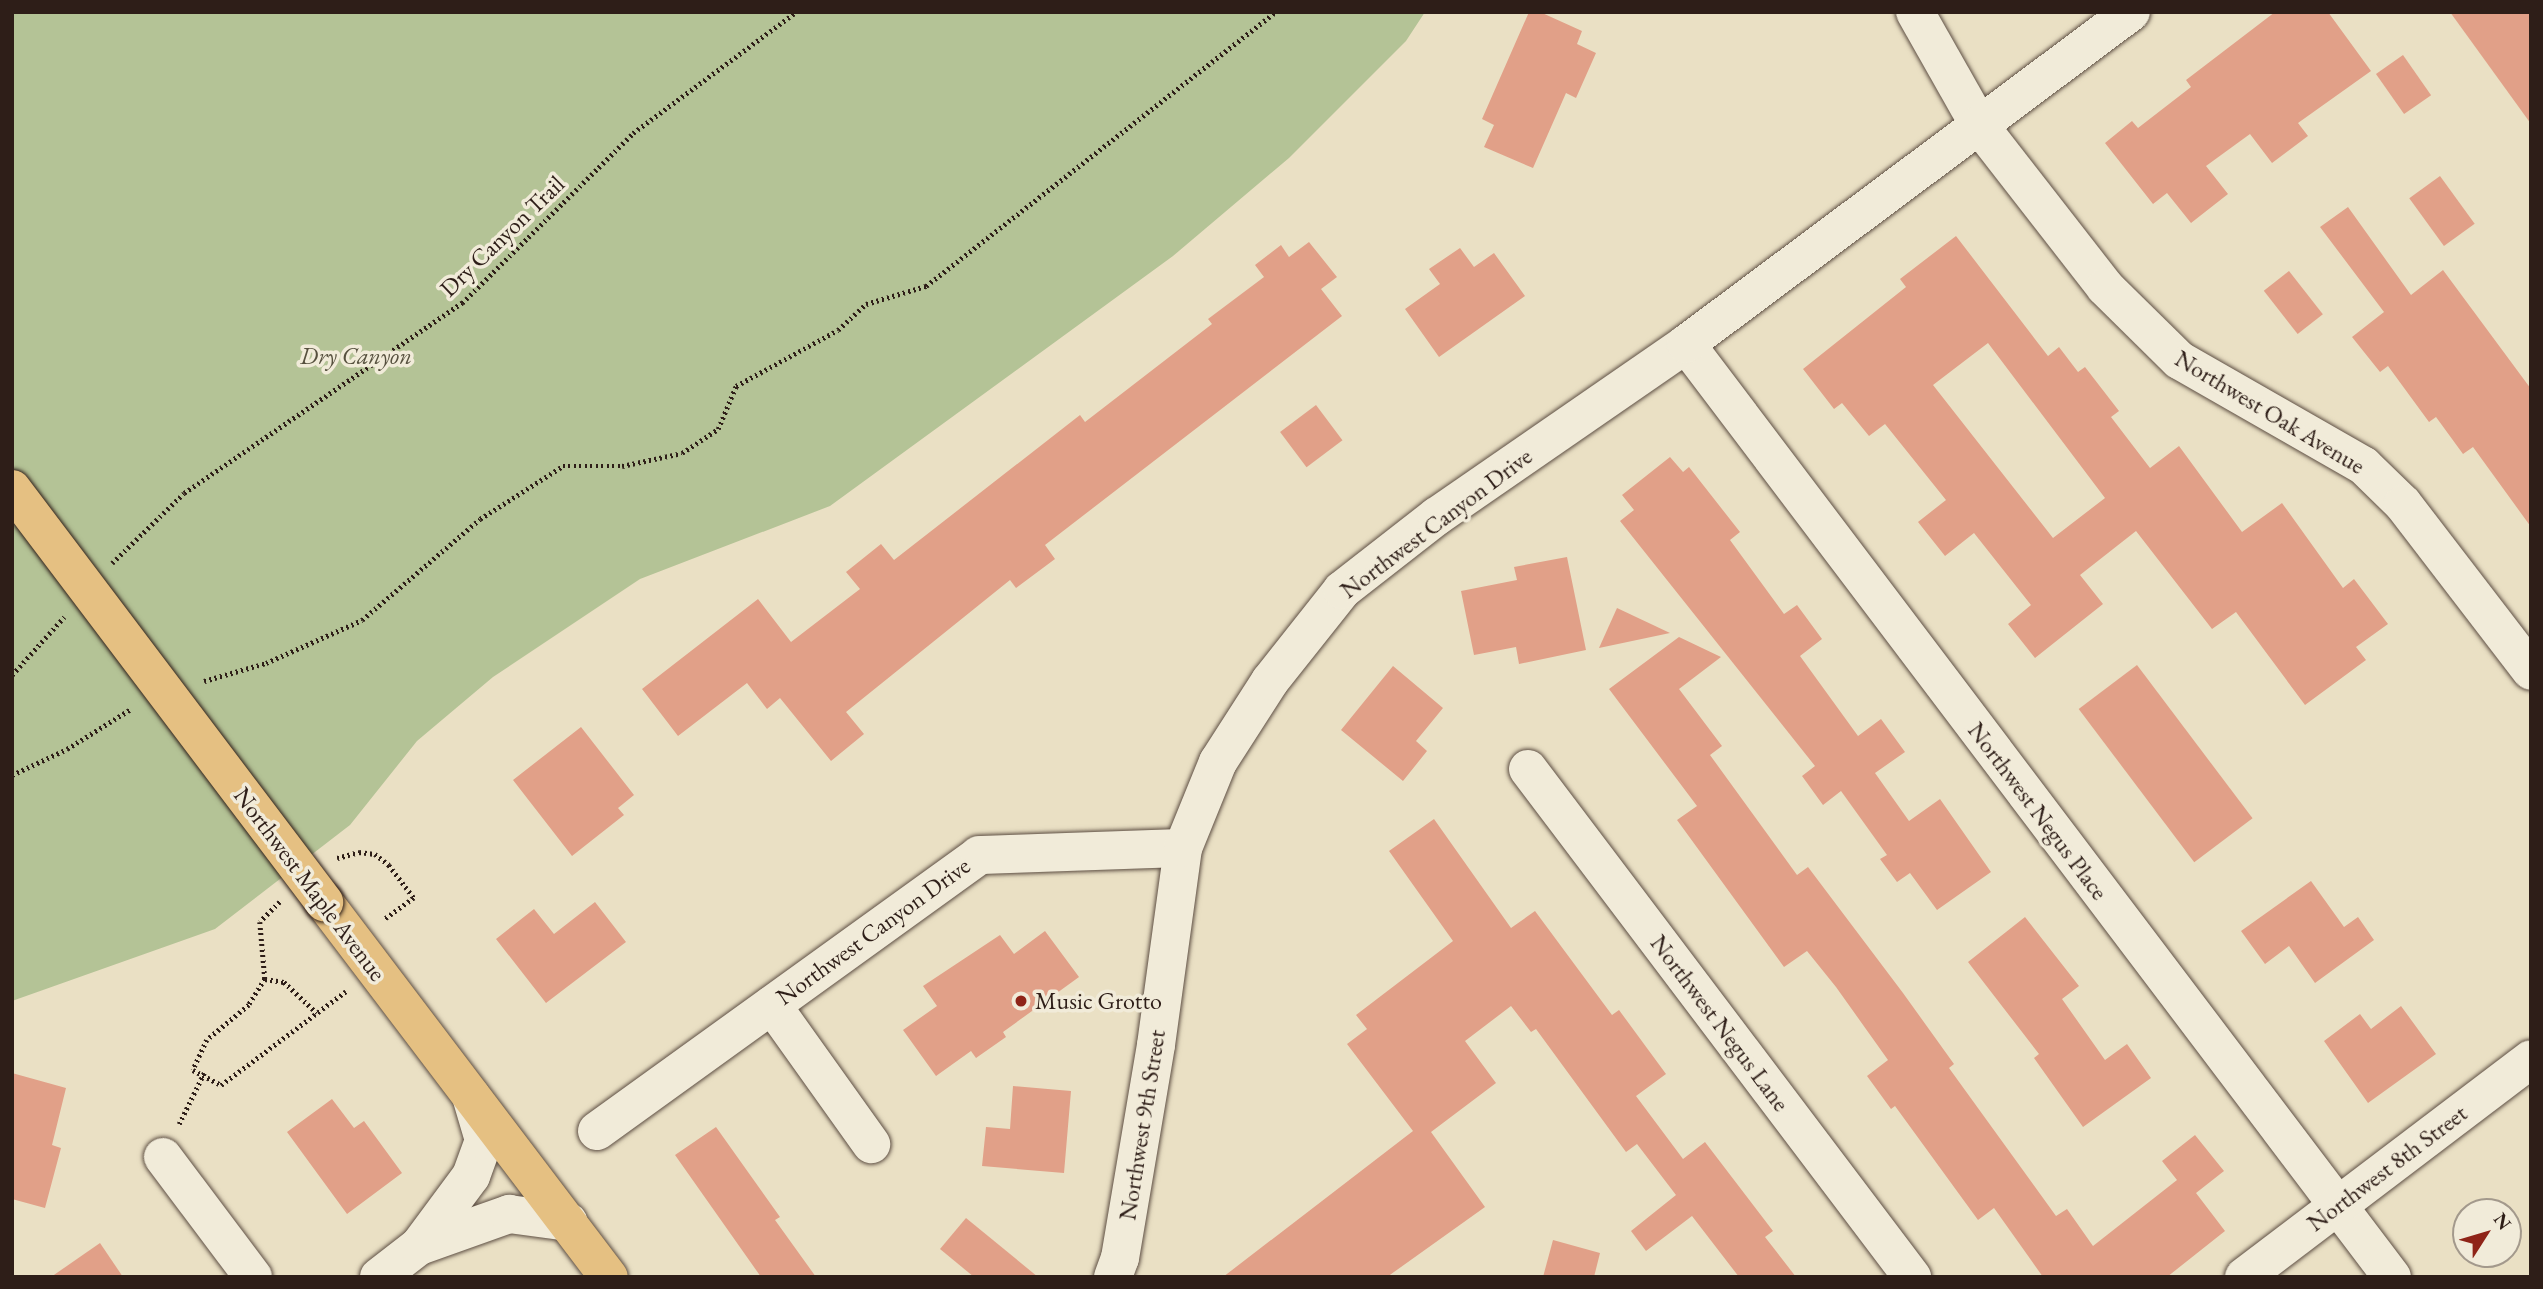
<!DOCTYPE html>
<html>
<head>
<meta charset="utf-8">
<style>
	body { margin:0 }
	#map { position:relative; width:2543px; height:1289px; overflow:hidden; background:#eae0c4; font-family:"EB Garamond",serif }
	div>[style] { position:absolute }
	.green>* { inset:0; background:#b4c396 }
	.building>* { inset:0; background:#e1a088; transform-origin:0 0 }
	.path>* { height:4.5px; margin-top:-2.25px; transform-origin:0; background:repeating-linear-gradient(90deg,#2e1e18 0 2px,transparent 0 5.5px) }
	.roads { filter:drop-shadow(0 0 2px #5d4e43) drop-shadow(0 0 2px #5d4e43) }
	.minor>* { height:38px; margin:-19px; padding:0 19px; transform-origin:19px; border-radius:19px; background:#f1ebd9 }
	.major>* { height:38px; margin:-19px; padding:0 19px; transform-origin:19px; border-radius:19px; background:#e5c082 }
	.bridges { filter:drop-shadow(0 0 2px #2e1e18) drop-shadow(0 0 2px #2e1e18) }
	.major-bridge>* { height:38px; margin:-19px; padding:0 19px; transform-origin:19px; border-radius:19px; background:#e5c082 }
	.dots>* { width:19px; height:19px; translate:-50% -50%; box-sizing:border-box; border:4px solid #f1ebd9; border-radius:50% }
	span { translate:-50% -50%; white-space:nowrap; text-align:center; line-height:1.15; -webkit-text-stroke:7px #f1ebd9; paint-order:stroke }
	.street-label { font-size:24px; color:#2e1e18 }
	.park-label { font-size:24px; color:#56503e; font-style:italic }
	.poi-label { font-size:24px; color:#2e1e18 }
	.left { translate:0 -50%; text-align:left }
	.frame { position:absolute; inset:0; border:14px solid #2e1e18; pointer-events:none }
	.north { position:absolute; left:2452px; top:1198px; width:70px; height:70px; box-sizing:border-box; background:#f1ebd9; border:2px solid #a3998c; border-radius:50%; rotate:53deg; font-size:19px; font-weight:700; line-height:28px; text-align:center; color:#2e1e18 }
	.north::after { content:''; display:block; margin:auto; width:24px; height:32px; background:#8f2418; clip-path:polygon(50% 0,100% 100%,50% 72%,0 100%) }
</style>
</head>
<body>
<div id="map">
	<div class="green">
		<i style="clip-path:polygon(12px 12px,1425px 12px,1406px 41px,1289px 158px,1173px 256px,830px 506px,640px 579px,493px 677px,417px 741px,350px 825px,215px 929px,12px 1001px)"></i>
	</div>
	<div class="building">
		<i style="clip-path:polygon(1529px 12px,1540px 12px,1582px 31px,1577px 44px,1596px 53px,1576px 98px,1566px 93px,1533px 168px,1484px 147px,1494px 125px,1482px 119px)"></i>
		<i style="clip-path:polygon(2275px 12px,2328px 12px,2371px 71px,2298px 123px,2308px 136px,2272px 163px,2250px 134px,2206px 166px,2228px 194px,2191px 223px,2167px 193px,2153px 204px,2105px 143px,2132px 121px,2138px 128px,2191px 87px,2186px 80px)"></i>
		<i style="clip-path:polygon(2450px 12px,2531px 12px,2531px 124px)"></i>
		<i style="left:2403px;top:55px;width:49px;height:33px;rotate:55deg"></i>
		<i style="left:2440px;top:176px;width:59px;height:38px;rotate:54deg"></i>
		<i style="clip-path:polygon(2348px 207px,2411px 295px,2443px 270px,2531px 389px,2531px 527px,2473px 447px,2463px 454px,2436px 417px,2429px 422px,2388px 366px,2380px 372px,2352px 337px,2384px 312px,2320px 227px)"></i>
		<i style="clip-path:polygon(evenodd,1956px 236px,2048px 356px,2059px 347px,2078px 372px,2085px 367px,2119px 411px,2111px 417px,2150px 468px,2179px 446px,2242px 532px,2282px 503px,2343px 588px,2354px 579px,2388px 624px,2356px 647px,2366px 660px,2305px 705px,2236px 612px,2212px 629px,2136px 531px,2080px 575px,2103px 604px,2035px 658px,2008px 624px,2031px 605px,1974px 533px,1945px 556px,1918px 522px,1946px 500px,1885px 424px,1869px 436px,1842px 403px,1834px 409px,1803px 369px,1906px 287px,1900px 279px,1956px 236px,1988px 343px,2105px 498px,2053px 538px,1933px 385px,1988px 343px)"></i>
		<i style="clip-path:polygon(1309px 242px,1337px 277px,1321px 289px,1342px 316px,1045px 545px,1055px 559px,1016px 588px,1010px 580px,846px 712px,864px 734px,831px 761px,780px 698px,767px 709px,747px 683px,678px 736px,642px 689px,758px 599px,791px 642px,860px 589px,846px 572px,881px 544px,894px 560px,1080px 415px,1085px 422px,1212px 324px,1208px 319px,1264px 277px,1255px 265px,1281px 245px,1289px 257px)"></i>
		<i style="clip-path:polygon(1460px 248px,1474px 267px,1494px 253px,1525px 296px,1439px 357px,1405px 309px,1440px 284px,1429px 269px)"></i>
		<i style="left:2289px;top:271px;width:55px;height:32px;rotate:52deg"></i>
		<i style="left:1316px;top:405px;width:44px;height:45px;rotate:53deg"></i>
		<i style="clip-path:polygon(1670px 457px,1683px 472px,1689px 467px,1740px 532px,1730px 540px,1784px 614px,1797px 605px,1822px 639px,1800px 656px,1858px 736px,1881px 719px,1905px 752px,1875px 773px,1909px 821px,1940px 799px,1991px 872px,1937px 910px,1910px 873px,1897px 882px,1880px 859px,1887px 855px,1841px 791px,1823px 805px,1802px 776px,1815px 766px,1620px 521px,1634px 510px,1622px 495px)"></i>
		<i style="clip-path:polygon(1567px 557px,1586px 650px,1519px 664px,1516px 647px,1474px 655px,1461px 591px,1517px 580px,1514px 567px)"></i>
		<i style="clip-path:polygon(1617px 608px,1670px 633px,1599px 648px)"></i>
		<i style="clip-path:polygon(1679px 637px,1721px 657px,1679px 689px,1722px 746px,1710px 755px,1797px 875px,1808px 867px,1903px 993px,1954px 1064px,1949px 1068px,2056px 1216px,2067px 1209px,2093px 1246px,2177px 1180px,2162px 1161px,2195px 1135px,2224px 1171px,2196px 1193px,2225px 1231px,2167px 1277px,2043px 1277px,1994px 1208px,1978px 1220px,1895px 1106px,1891px 1109px,1867px 1076px,1888px 1060px,1836px 987px,1807px 951px,1784px 967px,1677px 820px,1697px 806px,1609px 689px)"></i>
		<i style="left:2137px;top:665px;width:192px;height:73px;rotate:53deg"></i>
		<i style="clip-path:polygon(1393px 666px,1443px 708px,1416px 741px,1427px 751px,1403px 781px,1341px 730px)"></i>
		<i style="clip-path:polygon(581px 727px,634px 795px,618px 808px,624px 815px,572px 856px,513px 780px)"></i>
		<i style="clip-path:polygon(1434px 819px,1511px 928px,1535px 911px,1612px 1015px,1619px 1010px,1666px 1074px,1636px 1096px,1683px 1159px,1705px 1142px,1773px 1231px,1765px 1237px,1796px 1277px,1739px 1277px,1692px 1216px,1646px 1251px,1631px 1231px,1676px 1195px,1637px 1144px,1626px 1152px,1536px 1029px,1531px 1032px,1511px 1006px,1465px 1041px,1496px 1083px,1431px 1132px,1485px 1207px,1387px 1277px,1223px 1277px,1413px 1131px,1347px 1044px,1367px 1029px,1356px 1015px,1453px 941px,1389px 851px)"></i>
		<i style="clip-path:polygon(2311px 881px,2344px 927px,2358px 917px,2374px 940px,2315px 983px,2289px 946px,2265px 964px,2241px 931px)"></i>
		<i style="clip-path:polygon(595px 902px,626px 942px,546px 1003px,496px 939px,534px 909px,554px 934px)"></i>
		<i style="clip-path:polygon(2025px 917px,2079px 986px,2062px 999px,2105px 1060px,2127px 1044px,2151px 1078px,2083px 1127px,2034px 1058px,2039px 1054px,1968px 962px)"></i>
		<i style="clip-path:polygon(1045px 931px,1079px 977px,1003px 1032px,1006px 1037px,976px 1058px,971px 1051px,936px 1076px,903px 1030px,937px 1006px,923px 986px,1000px 935px,1014px 954px)"></i>
		<i style="clip-path:polygon(2401px 1006px,2436px 1054px,2368px 1103px,2324px 1041px,2360px 1014px,2371px 1029px)"></i>
		<i style="clip-path:polygon(12px 1073px,66px 1088px,52px 1145px,61px 1148px,45px 1208px,12px 1199px)"></i>
		<i style="clip-path:polygon(1013px 1086px,1071px 1091px,1064px 1173px,982px 1166px,986px 1127px,1010px 1129px)"></i>
		<i style="clip-path:polygon(332px 1099px,354px 1128px,364px 1121px,402px 1173px,347px 1214px,287px 1132px)"></i>
		<i style="clip-path:polygon(716px 1127px,780px 1217px,775px 1220px,816px 1277px,761px 1277px,675px 1155px)"></i>
		<i style="clip-path:polygon(966px 1218px,1038px 1277px,974px 1277px,940px 1249px)"></i>
		<i style="clip-path:polygon(1553px 1240px,1600px 1253px,1594px 1277px,1543px 1277px)"></i>
		<i style="clip-path:polygon(100px 1243px,123px 1277px,51px 1277px)"></i>
	</div>
	<div class="path">
		<i style="left:112px;top:563px;width:100px;rotate:-44.2deg"></i>
		<i style="left:184px;top:493px;width:337px;rotate:-34.4deg"></i>
		<i style="left:462px;top:303px;width:241px;rotate:-44.8deg"></i>
		<i style="left:633px;top:133px;width:203px;rotate:-36.6deg"></i>
		<i style="left:12px;top:675px;width:78px;rotate:-48.1deg"></i>
		<i style="left:204px;top:681px;width:65px;rotate:-16.2deg"></i>
		<i style="left:266px;top:663px;width:105px;rotate:-24.1deg"></i>
		<i style="left:362px;top:620px;width:155px;rotate:-40.6deg"></i>
		<i style="left:480px;top:519px;width:98px;rotate:-32.6deg"></i>
		<i style="left:563px;top:466px;width:59px"></i>
		<i style="left:622px;top:466px;width:61px;rotate:-12.2deg"></i>
		<i style="left:682px;top:453px;width:43px;rotate:-33.7deg"></i>
		<i style="left:718px;top:429px;width:47px;rotate:-67.3deg"></i>
		<i style="left:736px;top:386px;width:116px;rotate:-28.8deg"></i>
		<i style="left:838px;top:330px;width:38px;rotate:-43deg"></i>
		<i style="left:866px;top:304px;width:63px;rotate:-16.7deg"></i>
		<i style="left:926px;top:286px;width:444px;rotate:-38.1deg"></i>
		<i style="left:12px;top:775px;width:61px;rotate:-25.3deg"></i>
		<i style="left:67px;top:749px;width:75px;rotate:-32deg"></i>
		<i style="left:337px;top:858px;width:23px;rotate:-15deg"></i>
		<i style="left:359px;top:852px;width:16px;rotate:7deg"></i>
		<i style="left:375px;top:854px;width:18px;rotate:38deg"></i>
		<i style="left:389px;top:865px;width:41px;rotate:52.9deg"></i>
		<i style="left:414px;top:898px;width:37px;rotate:144deg"></i>
		<i style="left:280px;top:902px;width:28px;rotate:135deg"></i>
		<i style="left:260px;top:922px;width:57px;rotate:85deg"></i>
		<i style="left:265px;top:979px;width:31px;rotate:122deg"></i>
		<i style="left:249px;top:1005px;width:55px;rotate:140.2deg"></i>
		<i style="left:207px;top:1040px;width:33px;rotate:115deg"></i>
		<i style="left:193px;top:1070px;width:32px;rotate:28deg"></i>
		<i style="left:221px;top:1085px;width:156px;rotate:-36.9deg"></i>
		<i style="left:265px;top:979px;width:19px;rotate:9deg"></i>
		<i style="left:284px;top:982px;width:45px;rotate:43.2deg"></i>
		<i style="left:179px;top:1124px;width:57px;rotate:-63.9deg"></i>
	</div>
	<div class="roads">
		<div class="minor">
			<i style="left:1915px;top:12px;width:130px;rotate:60.5deg"></i>
			<i style="left:1979px;top:125px;width:205px;rotate:52.1deg"></i>
			<i style="left:2105px;top:287px;width:104px;rotate:44.6deg"></i>
			<i style="left:2179px;top:360px;width:213px;rotate:29.8deg"></i>
			<i style="left:2364px;top:466px;width:54px;rotate:44.3deg"></i>
			<i style="left:2403px;top:504px;width:210px;rotate:52.5deg"></i>
			<i style="left:1686px;top:344px;width:1170px;rotate:52.89deg"></i>
			<i style="left:1528px;top:769px;width:637px;rotate:52.91deg"></i>
			<i style="left:772px;top:1005px;width:171px;rotate:54.5deg"></i>
			<i style="left:597px;top:1131px;width:471px;rotate:-35.8deg"></i>
			<i style="left:979px;top:855px;width:204px;rotate:-2deg"></i>
			<i style="left:163px;top:1157px;width:150px;rotate:53.1deg"></i>
			<i style="left:419px;top:1246px;width:96px;rotate:-19.6deg"></i>
			<i style="left:509px;top:1214px;width:60px;rotate:7.7deg"></i>
			<i style="left:379px;top:1277px;width:51px;rotate:-37.8deg"></i>
			<i style="left:419px;top:1246px;width:87px;rotate:-53.4deg"></i>
			<i style="left:471px;top:1176px;width:38px;rotate:-70deg"></i>
			<i style="left:484px;top:1140px;width:46px;rotate:-106.5deg"></i>
			<i style="left:1113px;top:1277px;width:20px;rotate:-70deg"></i>
			<i style="left:1120px;top:1258px;width:216px;rotate:-80.4deg"></i>
			<i style="left:1156px;top:1045px;width:199px;rotate:-82.2deg"></i>
			<i style="left:1183px;top:848px;width:93px;rotate:-67.9deg"></i>
			<i style="left:1218px;top:762px;width:96px;rotate:-57.3deg"></i>
			<i style="left:1270px;top:681px;width:116px;rotate:-51.6deg"></i>
			<i style="left:1342px;top:590px;width:120px;rotate:-37.9deg"></i>
			<i style="left:1437px;top:516px;width:303px;rotate:-34.6deg"></i>
			<i style="left:1686px;top:344px;width:555px;rotate:-36.73deg"></i>
			<i style="left:2244px;top:1277px;width:360px;rotate:-37.2deg"></i>
		</div>
		<div class="major">
			<i style="left:324px;top:902px;width:471px;rotate:52.8deg"></i>
		</div>
	</div>
	<div class="bridges">
		<div class="major-bridge">
			<i style="left:12px;top:489px;width:518px;rotate:52.93deg"></i>
		</div>
	</div>
	<div class="dots">
		<i style="left:1021px;top:1001px;background:#8f2418"></i>
	</div>
	<div class="street-label">
		<span style="left:502px;top:236px;rotate:-44deg">Dry Canyon Trail</span>
		<span style="left:2270px;top:412px;rotate:31deg">Northwest Oak Avenue</span>
		<span style="left:1436px;top:523px;rotate:-37deg">Northwest Canyon Drive</span>
		<span style="left:2038px;top:811px;rotate:53deg">Northwest Negus Place</span>
		<span style="left:310px;top:884px;rotate:53deg">Northwest Maple Avenue</span>
		<span style="left:873px;top:931px;rotate:-36deg">Northwest Canyon Drive</span>
		<span style="left:1720px;top:1023px;rotate:53deg">Northwest Negus Lane</span>
		<span style="left:1142px;top:1125px;rotate:-81deg">Northwest 9th Street</span>
		<span style="left:2387px;top:1168px;rotate:-37deg">Northwest 8th Street</span>
	</div>
	<div class="park-label">
		<span style="left:356px;top:356px">Dry Canyon</span>
	</div>
	<div class="poi-label">
		<span class="left" style="left:1035px;top:1001px">Music Grotto</span>
	</div>
	<div class="frame"></div>
	<div class="north">N</div>
</div>
</body>
</html>
